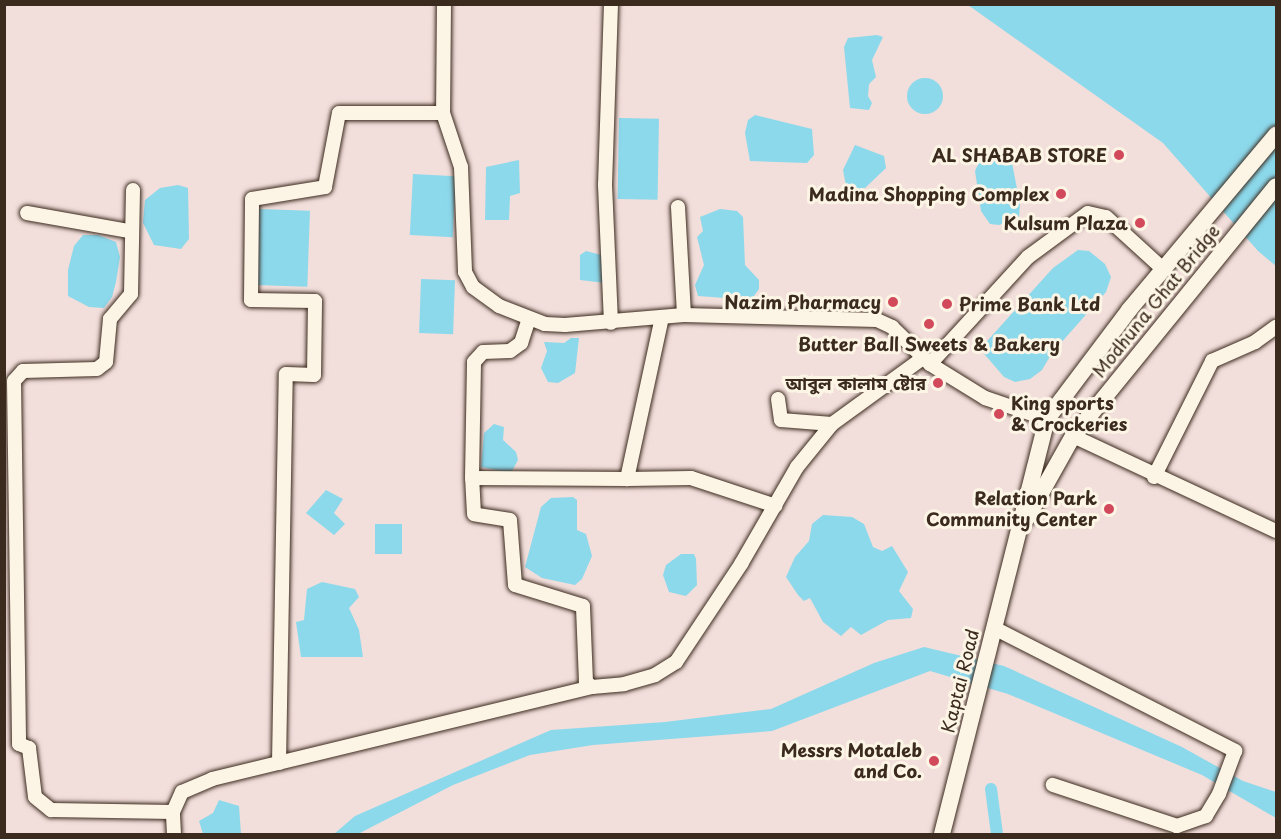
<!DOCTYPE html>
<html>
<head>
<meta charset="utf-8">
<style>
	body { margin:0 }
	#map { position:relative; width:1281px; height:839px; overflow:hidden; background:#f2dedb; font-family:"Playpen Sans","Noto Sans Bengali",sans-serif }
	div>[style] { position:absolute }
	.water>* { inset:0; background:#8cd9ec; transform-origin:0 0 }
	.round { border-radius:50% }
	.canal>* { height:12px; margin:-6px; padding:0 6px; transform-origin:6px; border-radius:6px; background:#8cd9ec }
	.roads { filter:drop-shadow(0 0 2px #3b2a1e) drop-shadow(0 0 2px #3b2a1e) }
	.minor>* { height:14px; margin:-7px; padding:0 7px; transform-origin:7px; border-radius:7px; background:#fcf5e5 }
	.major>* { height:16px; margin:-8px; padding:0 8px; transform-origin:8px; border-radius:8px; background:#fcf5e5 }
	.dots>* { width:16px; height:16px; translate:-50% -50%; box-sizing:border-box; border:3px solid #fcf5e5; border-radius:50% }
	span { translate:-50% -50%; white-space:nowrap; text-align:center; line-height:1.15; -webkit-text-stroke:6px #fcf5e5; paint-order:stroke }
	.poi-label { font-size:18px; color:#3b2a1e; font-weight:700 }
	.right { translate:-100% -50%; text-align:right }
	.left { translate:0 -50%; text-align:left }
	.street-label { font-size:18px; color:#3b2a1e }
	.frame { position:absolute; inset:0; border:6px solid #3b2a1e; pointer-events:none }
</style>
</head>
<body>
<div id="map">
	<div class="water">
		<i style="clip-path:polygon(968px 5px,1276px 5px,1276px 266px,1258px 251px,1163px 143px)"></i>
		<i style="clip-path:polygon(877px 35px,883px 37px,872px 60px,876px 77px,869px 84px,868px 96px,872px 103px,869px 110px,850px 108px,844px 47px,848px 38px)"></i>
		<i class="round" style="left:907px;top:78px;width:36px;height:36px"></i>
		<i style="clip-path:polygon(755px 115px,812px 129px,814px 155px,807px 163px,750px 161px,745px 133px,748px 120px)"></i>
		<i style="left:619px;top:118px;width:40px;height:81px;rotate:1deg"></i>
		<i style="clip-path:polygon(855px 145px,884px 156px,886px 168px,865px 188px,847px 191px,843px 170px)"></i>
		<i style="clip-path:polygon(995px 151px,1005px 154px,1012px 163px,1020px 204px,1019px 218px,999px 225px,990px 224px,981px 211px,975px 171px,984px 152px)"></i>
		<i style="clip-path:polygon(519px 160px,520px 193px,510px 196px,509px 220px,485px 220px,486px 167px)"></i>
		<i style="left:413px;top:174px;width:43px;height:61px;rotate:3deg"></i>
		<i style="clip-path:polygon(178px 185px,188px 188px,189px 239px,181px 249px,154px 245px,143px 223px,145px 200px,160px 188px)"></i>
		<i style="left:259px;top:209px;width:51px;height:76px;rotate:2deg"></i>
		<i style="clip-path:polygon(720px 209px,737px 211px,743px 217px,745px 265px,759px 280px,759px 289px,751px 300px,698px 296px,695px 285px,704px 265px,697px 237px,703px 231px,700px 217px)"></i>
		<i style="clip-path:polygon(83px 235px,98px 235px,116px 242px,120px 257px,116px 282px,112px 297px,104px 308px,89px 307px,68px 296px,68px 270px,74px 246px)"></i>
		<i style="clip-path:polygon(1078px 250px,1089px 251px,1105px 264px,1111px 277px,1106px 292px,1052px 353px,1042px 370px,1030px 379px,1015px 382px,1004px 377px,980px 349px,1053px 268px)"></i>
		<i style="clip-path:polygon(586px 251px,605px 256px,605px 283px,580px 280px,580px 255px)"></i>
		<i style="left:421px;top:279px;width:34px;height:54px;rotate:2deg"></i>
		<i style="clip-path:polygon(571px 338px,579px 338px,575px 373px,558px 383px,548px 382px,541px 368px,547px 351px,544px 342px,564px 343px)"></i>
		<i style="clip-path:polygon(494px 424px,504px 427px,503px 440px,516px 452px,518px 460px,511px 473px,481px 467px,484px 433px)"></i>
		<i style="clip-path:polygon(326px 490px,343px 499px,334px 513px,345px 524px,334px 535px,306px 513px)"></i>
		<i style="clip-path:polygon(573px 497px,577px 500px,577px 530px,586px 534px,592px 556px,582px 579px,575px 585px,542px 578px,525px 567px,541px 507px,551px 498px)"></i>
		<i style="clip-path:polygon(823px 515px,852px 517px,864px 524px,873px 547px,882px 551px,892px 546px,908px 572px,899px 591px,913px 609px,911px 618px,888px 620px,861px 635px,851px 627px,841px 636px,823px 622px,810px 598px,804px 601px,798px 595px,786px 577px,795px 557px,809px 541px,812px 524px)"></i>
		<i style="left:375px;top:524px;width:27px;height:30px"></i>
		<i style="clip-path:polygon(681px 554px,694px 554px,696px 559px,697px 585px,686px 596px,669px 592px,663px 575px,666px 565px)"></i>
		<i style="clip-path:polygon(322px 582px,355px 589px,359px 597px,349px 608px,359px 630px,363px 657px,301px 657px,296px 622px,304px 620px,307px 589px)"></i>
		<i style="clip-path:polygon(924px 647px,1004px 666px,1182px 747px,1243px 781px,1276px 792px,1276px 818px,1202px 775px,1008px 694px,930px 671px,772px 731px,593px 745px,530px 755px,453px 785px,358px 834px,334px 834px,355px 816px,551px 730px,665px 722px,771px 709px,874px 663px)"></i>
		<i style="clip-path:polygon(219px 800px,239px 806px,241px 834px,203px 834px,199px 821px,213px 813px)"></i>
	</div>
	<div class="canal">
		<i style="left:991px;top:789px;width:45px;rotate:82.4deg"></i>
	</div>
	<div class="roads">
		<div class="minor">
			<i style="left:444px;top:4px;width:109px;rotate:90.5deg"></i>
			<i style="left:443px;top:113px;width:57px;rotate:71.6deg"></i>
			<i style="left:461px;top:167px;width:105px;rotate:87.8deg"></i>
			<i style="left:465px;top:272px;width:17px;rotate:62deg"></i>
			<i style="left:473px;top:287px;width:32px;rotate:36deg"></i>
			<i style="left:499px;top:306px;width:49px;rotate:21.4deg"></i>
			<i style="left:545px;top:324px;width:20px;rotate:3deg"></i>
			<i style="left:565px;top:325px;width:119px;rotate:-4.8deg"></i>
			<i style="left:684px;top:315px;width:193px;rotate:1.5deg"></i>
			<i style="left:877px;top:320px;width:17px;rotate:25deg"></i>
			<i style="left:892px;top:327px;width:53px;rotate:44.2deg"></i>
			<i style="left:930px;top:364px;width:65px;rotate:31.7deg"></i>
			<i style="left:985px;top:398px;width:65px;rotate:18.7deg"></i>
			<i style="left:611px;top:4px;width:181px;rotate:91.9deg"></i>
			<i style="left:605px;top:185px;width:138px;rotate:87.5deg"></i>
			<i style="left:133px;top:190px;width:104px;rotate:91.1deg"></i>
			<i style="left:131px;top:294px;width:33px;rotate:130deg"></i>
			<i style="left:110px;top:319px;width:43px;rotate:95.3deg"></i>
			<i style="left:106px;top:362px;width:11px;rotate:142deg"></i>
			<i style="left:97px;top:369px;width:74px;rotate:178.5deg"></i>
			<i style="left:23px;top:371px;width:13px;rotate:132deg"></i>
			<i style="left:14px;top:381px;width:363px;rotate:89.2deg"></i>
			<i style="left:19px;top:744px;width:11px;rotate:22deg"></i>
			<i style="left:29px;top:748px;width:49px;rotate:83deg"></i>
			<i style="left:35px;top:797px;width:21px;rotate:39deg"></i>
			<i style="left:51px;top:810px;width:122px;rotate:0.9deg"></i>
			<i style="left:678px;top:207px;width:108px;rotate:86.8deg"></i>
			<i style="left:27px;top:213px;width:104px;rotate:10deg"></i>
			<i style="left:662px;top:317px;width:166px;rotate:102.2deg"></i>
			<i style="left:627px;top:479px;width:64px;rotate:-0.9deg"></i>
			<i style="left:691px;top:478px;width:89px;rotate:18.2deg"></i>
			<i style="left:930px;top:364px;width:145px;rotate:-47.5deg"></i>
			<i style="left:1028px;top:257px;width:74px;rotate:-36.3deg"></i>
			<i style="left:1088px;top:213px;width:18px;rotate:13deg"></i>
			<i style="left:1106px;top:217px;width:77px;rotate:42.4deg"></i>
			<i style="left:778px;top:399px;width:21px;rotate:82deg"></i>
			<i style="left:781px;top:420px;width:51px;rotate:4.5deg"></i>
			<i style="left:1073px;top:436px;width:224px;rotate:25.1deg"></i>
			<i style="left:1154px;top:477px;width:130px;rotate:-63.4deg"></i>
			<i style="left:1212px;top:361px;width:47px;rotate:-23.8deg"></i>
			<i style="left:1255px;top:342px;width:26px;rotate:-36deg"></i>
			<i style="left:472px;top:478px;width:116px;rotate:-89deg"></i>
			<i style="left:474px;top:362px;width:13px;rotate:-48deg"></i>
			<i style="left:483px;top:352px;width:27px;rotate:-2deg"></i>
			<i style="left:510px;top:351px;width:14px;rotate:-36deg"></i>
			<i style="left:521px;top:343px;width:25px;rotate:-72deg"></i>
			<i style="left:994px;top:628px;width:271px;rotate:27deg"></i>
			<i style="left:1235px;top:751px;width:46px;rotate:110.4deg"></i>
			<i style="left:1219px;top:794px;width:26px;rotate:121deg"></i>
			<i style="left:1206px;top:816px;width:31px;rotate:161deg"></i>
			<i style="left:1177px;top:826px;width:131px;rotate:-161.7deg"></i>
			<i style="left:592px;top:687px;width:8px;rotate:-140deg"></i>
			<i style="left:586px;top:682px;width:76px;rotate:-92.3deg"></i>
			<i style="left:583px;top:606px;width:71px;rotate:-162.8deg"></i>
			<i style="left:515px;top:585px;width:65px;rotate:-94.4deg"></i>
			<i style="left:510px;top:520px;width:36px;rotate:-171deg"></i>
			<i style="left:474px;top:514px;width:36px;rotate:-93deg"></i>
			<i style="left:472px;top:478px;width:155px;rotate:0.4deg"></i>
			<i style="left:279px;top:763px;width:389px;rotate:-89deg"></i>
			<i style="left:286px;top:374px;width:28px;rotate:2deg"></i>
			<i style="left:314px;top:375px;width:74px;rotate:-89.2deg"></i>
			<i style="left:315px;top:301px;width:64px;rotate:-179.1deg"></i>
			<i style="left:251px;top:300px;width:101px;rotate:-89.4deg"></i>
			<i style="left:252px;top:199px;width:74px;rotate:-9.3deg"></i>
			<i style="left:325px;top:187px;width:75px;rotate:-79.3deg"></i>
			<i style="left:339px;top:113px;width:104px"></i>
			<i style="left:174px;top:834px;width:22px;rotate:-93deg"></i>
			<i style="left:173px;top:812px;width:22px;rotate:-66deg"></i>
			<i style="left:182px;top:792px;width:33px;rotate:-23deg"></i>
			<i style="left:212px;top:779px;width:391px;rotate:-13.6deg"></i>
			<i style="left:592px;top:687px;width:32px;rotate:-5deg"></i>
			<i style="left:624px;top:684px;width:32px;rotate:-16deg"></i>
			<i style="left:655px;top:675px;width:25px;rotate:-32deg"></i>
			<i style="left:676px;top:662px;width:118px;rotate:-56.4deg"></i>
			<i style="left:741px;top:564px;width:112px;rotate:-60deg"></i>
			<i style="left:797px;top:467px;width:55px;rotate:-50.9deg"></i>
			<i style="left:832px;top:424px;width:112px;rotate:-36deg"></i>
		</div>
		<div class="major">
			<i style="left:1027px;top:518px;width:94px;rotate:-60.7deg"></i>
			<i style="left:1073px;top:436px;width:322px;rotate:-50.9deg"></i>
			<i style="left:942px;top:834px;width:428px;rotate:-75.8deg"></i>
			<i style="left:1047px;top:419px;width:136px;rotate:-53deg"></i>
			<i style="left:1129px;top:310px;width:229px;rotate:-50deg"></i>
		</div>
	</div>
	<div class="dots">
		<i style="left:1119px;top:155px;background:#d1495b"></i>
		<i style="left:1061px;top:194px;background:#d1495b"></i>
		<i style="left:1140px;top:223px;background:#d1495b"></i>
		<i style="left:893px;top:302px;background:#d1495b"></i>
		<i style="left:947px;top:304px;background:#d1495b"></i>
		<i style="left:929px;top:324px;background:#d1495b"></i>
		<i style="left:938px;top:383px;background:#d1495b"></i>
		<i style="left:999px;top:414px;background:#d1495b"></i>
		<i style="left:1109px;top:509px;background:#d1495b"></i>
		<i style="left:934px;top:761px;background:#d1495b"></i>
	</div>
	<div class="poi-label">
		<span class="right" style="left:1107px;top:155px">AL SHABAB STORE</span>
		<span class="right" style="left:1049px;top:194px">Madina Shopping Complex</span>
		<span class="right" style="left:1128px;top:223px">Kulsum Plaza</span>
		<span class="right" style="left:881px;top:302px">Nazim Pharmacy</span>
		<span class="left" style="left:959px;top:304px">Prime Bank Ltd</span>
		<span style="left:929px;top:344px">Butter Ball Sweets &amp; Bakery</span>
		<span class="right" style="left:926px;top:383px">আবুল কালাম ষ্টোর</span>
		<span class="left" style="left:1011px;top:414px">King sports<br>&amp; Crockeries</span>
		<span class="right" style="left:1097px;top:509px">Relation Park<br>Community Center</span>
		<span class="right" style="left:922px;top:761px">Messrs Motaleb<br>and Co.</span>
	</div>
	<div class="street-label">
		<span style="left:1156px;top:301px;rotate:-51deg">Modhuna Ghat Bridge</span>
		<span style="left:960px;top:681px;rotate:-76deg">Kaptai Road</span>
	</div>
	<div class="frame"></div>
</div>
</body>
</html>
